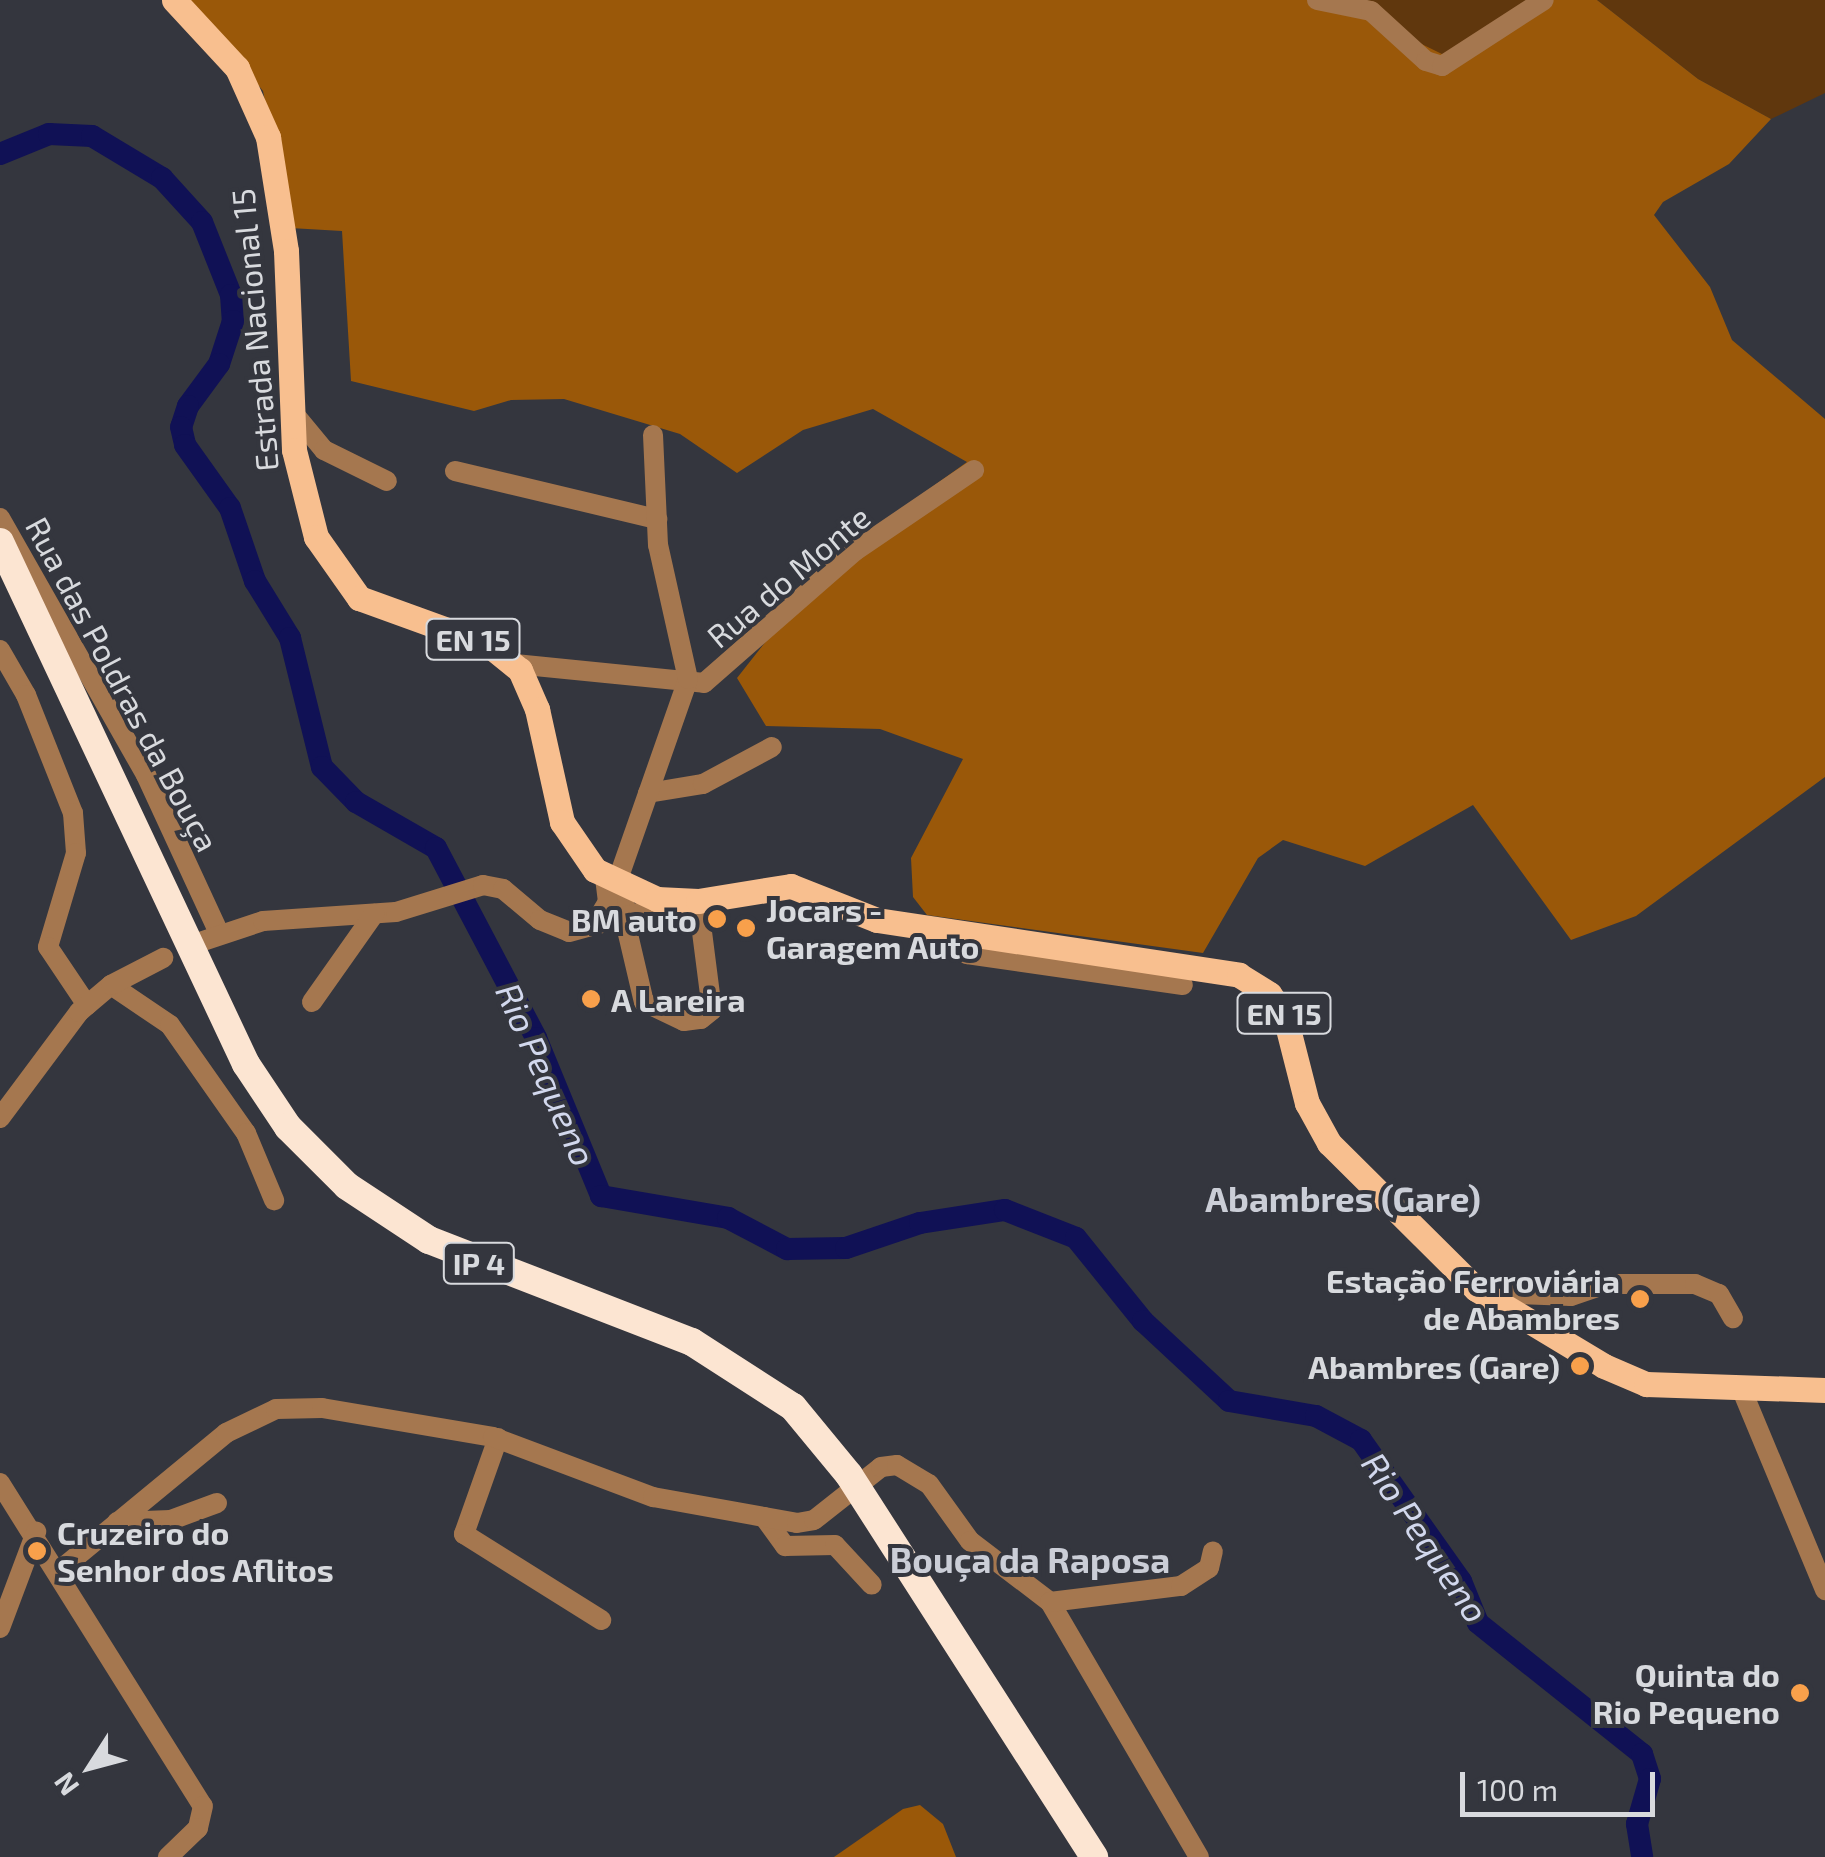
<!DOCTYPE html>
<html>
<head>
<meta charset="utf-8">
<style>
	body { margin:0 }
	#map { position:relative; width:1825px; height:1857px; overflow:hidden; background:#34363e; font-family:"Exo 2",sans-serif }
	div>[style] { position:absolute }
	.green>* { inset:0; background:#60370d }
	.forest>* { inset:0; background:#9a5809 }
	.river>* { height:22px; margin:-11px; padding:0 11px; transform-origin:11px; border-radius:11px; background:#101155 }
	.minor>* { height:20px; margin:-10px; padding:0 10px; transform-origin:10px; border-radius:10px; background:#a5774f }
	.major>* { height:25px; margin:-12.5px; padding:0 12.5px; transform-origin:12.5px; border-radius:12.5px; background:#f8bf8f }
	.highway>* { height:28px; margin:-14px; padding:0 14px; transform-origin:14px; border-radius:14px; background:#fce5d2 }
	.dots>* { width:28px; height:28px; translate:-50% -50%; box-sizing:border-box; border:5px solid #34363e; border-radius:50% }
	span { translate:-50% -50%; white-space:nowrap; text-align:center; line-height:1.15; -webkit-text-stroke:8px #34363e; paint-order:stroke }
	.shield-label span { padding:2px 8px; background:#34363e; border:2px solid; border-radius:8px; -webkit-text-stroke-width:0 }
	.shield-label { font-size:30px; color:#d8dade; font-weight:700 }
	.street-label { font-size:32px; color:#d8dade }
	.poi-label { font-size:32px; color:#d8dade; font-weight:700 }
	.left { translate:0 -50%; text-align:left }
	.right { translate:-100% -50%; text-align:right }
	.water-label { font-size:35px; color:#d2d8ed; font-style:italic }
	.neighbourhood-label { font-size:35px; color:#cbced7; font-weight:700 }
	.north { position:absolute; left:40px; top:1717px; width:100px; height:100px; -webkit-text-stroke:8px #34363e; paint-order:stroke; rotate:234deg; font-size:28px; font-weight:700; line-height:40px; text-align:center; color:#d8dade }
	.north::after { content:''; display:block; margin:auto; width:35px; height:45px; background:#d8dade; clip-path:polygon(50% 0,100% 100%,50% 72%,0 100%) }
	.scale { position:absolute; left:1460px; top:1772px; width:195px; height:45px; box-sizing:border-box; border:5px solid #d8dade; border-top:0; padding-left:12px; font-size:30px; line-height:35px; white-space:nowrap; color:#d8dade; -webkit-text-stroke:8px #34363e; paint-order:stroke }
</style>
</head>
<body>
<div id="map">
	<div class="green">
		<i style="clip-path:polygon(1367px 0,1532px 0,1444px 55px,1424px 49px)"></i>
		<i style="clip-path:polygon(1597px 0,1825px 0,1825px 93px,1771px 119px,1698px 79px)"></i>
	</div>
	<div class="forest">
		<i style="clip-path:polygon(188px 0,1332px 0,1444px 55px,1532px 0,1597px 0,1698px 79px,1771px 119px,1729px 164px,1663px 202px,1654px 215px,1710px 287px,1732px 340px,1825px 419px,1825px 777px,1636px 916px,1571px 940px,1473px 805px,1365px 866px,1283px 840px,1258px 858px,1203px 953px,927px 915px,913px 897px,911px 858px,963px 759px,880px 729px,766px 726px,737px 678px,830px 560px,967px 462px,873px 409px,803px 430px,737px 473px,680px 434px,564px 399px,511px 400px,474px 411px,351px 381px,342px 231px,290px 228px,263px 91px)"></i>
		<i style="clip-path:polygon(920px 1805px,943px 1824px,956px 1857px,834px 1857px,903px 1809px)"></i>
	</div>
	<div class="river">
		<i style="left:0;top:154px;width:53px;rotate:-22.2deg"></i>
		<i style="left:49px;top:134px;width:43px;rotate:2.7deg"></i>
		<i style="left:92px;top:136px;width:82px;rotate:31deg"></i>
		<i style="left:162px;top:178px;width:59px;rotate:47.7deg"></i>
		<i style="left:202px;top:222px;width:79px;rotate:68.3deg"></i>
		<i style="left:231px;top:295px;width:26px;rotate:86deg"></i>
		<i style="left:233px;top:321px;width:45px;rotate:108deg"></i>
		<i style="left:219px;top:364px;width:52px;rotate:126.4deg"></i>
		<i style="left:188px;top:406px;width:22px;rotate:108deg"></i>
		<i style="left:181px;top:427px;width:18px;rotate:77deg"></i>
		<i style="left:185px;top:445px;width:77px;rotate:54.5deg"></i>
		<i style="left:230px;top:508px;width:77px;rotate:71.1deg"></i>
		<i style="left:255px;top:581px;width:67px;rotate:58.4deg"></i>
		<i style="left:290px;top:638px;width:133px;rotate:76.1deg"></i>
		<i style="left:322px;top:767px;width:49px;rotate:45.8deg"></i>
		<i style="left:356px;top:802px;width:92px;rotate:29.9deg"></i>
		<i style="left:436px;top:848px;width:215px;rotate:62.2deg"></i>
		<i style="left:536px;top:1038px;width:171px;rotate:67.6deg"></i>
		<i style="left:601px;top:1196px;width:129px;rotate:9.8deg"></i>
		<i style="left:728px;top:1218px;width:67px;rotate:27.7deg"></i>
		<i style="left:787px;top:1249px;width:59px;rotate:-1deg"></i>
		<i style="left:846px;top:1248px;width:78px;rotate:-18.7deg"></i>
		<i style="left:920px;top:1223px;width:86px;rotate:-8.7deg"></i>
		<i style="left:1005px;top:1210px;width:76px;rotate:21.5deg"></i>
		<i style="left:1076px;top:1238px;width:107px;rotate:51.1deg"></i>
		<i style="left:1143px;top:1321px;width:117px;rotate:42.9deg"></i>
		<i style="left:1229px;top:1401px;width:88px;rotate:9.8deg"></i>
		<i style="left:1316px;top:1416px;width:51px;rotate:28.1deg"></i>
		<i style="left:1361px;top:1440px;width:173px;rotate:54.7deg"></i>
		<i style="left:1461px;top:1581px;width:45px;rotate:68deg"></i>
		<i style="left:1478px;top:1623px;width:210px;rotate:38.6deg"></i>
		<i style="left:1642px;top:1754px;width:26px;rotate:72deg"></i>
		<i style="left:1650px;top:1779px;width:47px;rotate:106.1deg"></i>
		<i style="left:1637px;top:1824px;width:33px;rotate:81deg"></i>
	</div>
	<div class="minor">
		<i style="left:1317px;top:0;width:55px;rotate:11.5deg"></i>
		<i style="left:1371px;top:11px;width:74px;rotate:42.3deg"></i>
		<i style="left:1426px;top:61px;width:17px;rotate:17deg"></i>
		<i style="left:1442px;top:66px;width:121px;rotate:-32.9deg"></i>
		<i style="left:291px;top:410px;width:52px;rotate:50.5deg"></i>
		<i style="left:324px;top:450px;width:70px;rotate:26.2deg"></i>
		<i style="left:455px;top:471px;width:208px;rotate:13.4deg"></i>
		<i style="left:0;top:518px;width:296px;rotate:60.4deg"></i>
		<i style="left:146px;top:775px;width:174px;rotate:65.2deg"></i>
		<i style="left:0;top:650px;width:52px;rotate:60deg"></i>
		<i style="left:26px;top:695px;width:127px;rotate:68.3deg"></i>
		<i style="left:73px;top:813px;width:40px;rotate:85.7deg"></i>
		<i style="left:76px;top:853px;width:98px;rotate:106.6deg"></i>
		<i style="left:48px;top:947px;width:70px;rotate:56.1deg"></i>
		<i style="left:515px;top:664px;width:190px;rotate:5.7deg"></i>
		<i style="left:704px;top:683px;width:201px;rotate:-41.2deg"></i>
		<i style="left:855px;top:551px;width:144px;rotate:-34.2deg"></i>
		<i style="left:648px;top:793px;width:56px;rotate:-9.3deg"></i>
		<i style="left:703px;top:784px;width:78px;rotate:-28.2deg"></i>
		<i style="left:624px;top:917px;width:87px;rotate:76.8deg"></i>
		<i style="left:644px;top:1002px;width:44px;rotate:25.4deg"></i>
		<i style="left:684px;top:1021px;width:17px;rotate:-7deg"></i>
		<i style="left:701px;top:1019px;width:14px;rotate:-39deg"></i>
		<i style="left:712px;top:1010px;width:110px;rotate:-97.3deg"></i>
		<i style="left:612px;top:920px;width:18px;rotate:-38deg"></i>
		<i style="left:626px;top:909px;width:26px;rotate:-113deg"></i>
		<i style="left:616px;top:885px;width:218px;rotate:-70.7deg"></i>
		<i style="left:688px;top:679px;width:137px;rotate:-102.6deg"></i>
		<i style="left:658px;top:545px;width:110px;rotate:-92.6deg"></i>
		<i style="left:594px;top:925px;width:27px;rotate:-59deg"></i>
		<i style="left:608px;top:902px;width:24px;rotate:-97deg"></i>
		<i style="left:959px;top:932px;width:13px;rotate:94deg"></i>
		<i style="left:958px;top:945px;width:13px;rotate:45deg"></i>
		<i style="left:967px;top:954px;width:218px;rotate:8.2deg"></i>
		<i style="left:191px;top:945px;width:76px;rotate:-18.4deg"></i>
		<i style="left:263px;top:921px;width:133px;rotate:-3.9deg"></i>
		<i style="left:396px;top:912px;width:91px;rotate:-17.2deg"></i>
		<i style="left:483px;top:885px;width:20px;rotate:11deg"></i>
		<i style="left:503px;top:889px;width:48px;rotate:40deg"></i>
		<i style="left:540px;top:920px;width:31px;rotate:22deg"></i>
		<i style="left:569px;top:932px;width:109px;rotate:-15.4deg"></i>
		<i style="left:111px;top:985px;width:71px;rotate:34.1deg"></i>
		<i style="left:170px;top:1025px;width:132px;rotate:54.9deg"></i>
		<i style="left:246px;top:1133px;width:73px;rotate:67.3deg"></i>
		<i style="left:312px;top:1002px;width:108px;rotate:-54.8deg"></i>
		<i style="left:0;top:1118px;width:132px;rotate:-53.3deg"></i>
		<i style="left:79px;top:1012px;width:42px;rotate:-40.2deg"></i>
		<i style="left:111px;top:985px;width:59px;rotate:-27.4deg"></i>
		<i style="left:1502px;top:1306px;width:19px;rotate:-39deg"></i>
		<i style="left:1517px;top:1294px;width:54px;rotate:2.1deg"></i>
		<i style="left:1571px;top:1296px;width:37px;rotate:-19deg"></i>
		<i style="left:1606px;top:1284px;width:89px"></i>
		<i style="left:1695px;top:1284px;width:26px;rotate:23deg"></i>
		<i style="left:1719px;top:1294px;width:28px;rotate:60deg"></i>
		<i style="left:1741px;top:1388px;width:219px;rotate:67.4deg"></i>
		<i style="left:498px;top:1438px;width:102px;rotate:109.5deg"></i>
		<i style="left:464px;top:1534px;width:162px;rotate:32.1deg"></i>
		<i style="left:0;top:1483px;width:381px;rotate:57.9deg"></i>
		<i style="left:203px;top:1806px;width:23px;rotate:103deg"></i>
		<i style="left:198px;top:1828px;width:42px;rotate:136deg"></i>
		<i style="left:764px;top:1517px;width:36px;rotate:54deg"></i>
		<i style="left:785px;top:1546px;width:50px;rotate:-1.1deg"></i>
		<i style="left:835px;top:1545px;width:54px;rotate:47.2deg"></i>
		<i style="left:117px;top:1522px;width:54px;rotate:-2.1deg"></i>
		<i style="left:171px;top:1520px;width:49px;rotate:-20.3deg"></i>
		<i style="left:60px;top:1570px;width:215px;rotate:-39.5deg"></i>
		<i style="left:226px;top:1433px;width:55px;rotate:-25.6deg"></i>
		<i style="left:276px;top:1409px;width:46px;rotate:-1.2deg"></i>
		<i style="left:322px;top:1408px;width:173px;rotate:9.6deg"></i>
		<i style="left:493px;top:1437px;width:171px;rotate:20.6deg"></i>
		<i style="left:653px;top:1497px;width:146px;rotate:10.2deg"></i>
		<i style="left:797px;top:1523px;width:17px;rotate:-10deg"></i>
		<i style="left:814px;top:1520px;width:85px;rotate:-38.3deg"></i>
		<i style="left:881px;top:1467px;width:16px;rotate:-7deg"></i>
		<i style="left:897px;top:1465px;width:37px;rotate:31deg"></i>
		<i style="left:929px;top:1484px;width:70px;rotate:54.3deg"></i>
		<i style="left:970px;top:1541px;width:101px;rotate:37.3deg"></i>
		<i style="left:1050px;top:1602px;width:295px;rotate:59.7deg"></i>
		<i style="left:1050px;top:1602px;width:132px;rotate:-7deg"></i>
		<i style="left:1181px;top:1586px;width:33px;rotate:-33deg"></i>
		<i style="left:1209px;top:1568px;width:17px;rotate:-77deg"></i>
		<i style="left:0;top:1628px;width:103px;rotate:-69.4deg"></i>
	</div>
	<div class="major">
		<i style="left:174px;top:0;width:93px;rotate:47.2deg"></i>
		<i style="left:237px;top:68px;width:76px;rotate:65.8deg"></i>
		<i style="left:268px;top:137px;width:115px;rotate:81deg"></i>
		<i style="left:286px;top:251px;width:199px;rotate:87.7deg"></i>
		<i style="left:294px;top:450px;width:90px;rotate:75.8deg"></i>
		<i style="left:316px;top:537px;width:75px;rotate:54.8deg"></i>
		<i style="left:359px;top:598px;width:138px;rotate:19.9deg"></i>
		<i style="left:489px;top:645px;width:40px;rotate:39deg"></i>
		<i style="left:520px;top:670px;width:43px;rotate:66.4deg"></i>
		<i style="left:537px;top:709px;width:116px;rotate:77.5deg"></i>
		<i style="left:562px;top:822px;width:58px;rotate:55.5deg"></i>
		<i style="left:595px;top:870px;width:68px;rotate:25.1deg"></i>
		<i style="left:657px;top:899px;width:41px;rotate:2.8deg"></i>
		<i style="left:698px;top:901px;width:94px;rotate:-9.2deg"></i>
		<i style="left:791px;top:886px;width:92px;rotate:21.6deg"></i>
		<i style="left:877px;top:920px;width:366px;rotate:8.6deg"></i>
		<i style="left:1239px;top:975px;width:36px;rotate:32deg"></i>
		<i style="left:1269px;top:994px;width:24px;rotate:52deg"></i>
		<i style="left:1284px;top:1013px;width:93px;rotate:75.7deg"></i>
		<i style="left:1307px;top:1103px;width:46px;rotate:61.2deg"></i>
		<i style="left:1329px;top:1143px;width:207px;rotate:44.8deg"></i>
		<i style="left:1476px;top:1289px;width:149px;rotate:31deg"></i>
		<i style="left:1604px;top:1366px;width:46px;rotate:23.2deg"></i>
		<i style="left:1646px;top:1384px;width:179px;rotate:1.9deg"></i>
	</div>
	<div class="highway">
		<i style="left:0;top:542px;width:577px;rotate:64.77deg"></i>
		<i style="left:246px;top:1064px;width:76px;rotate:56.3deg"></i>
		<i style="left:288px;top:1127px;width:83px;rotate:45deg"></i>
		<i style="left:347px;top:1186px;width:98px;rotate:33.4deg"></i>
		<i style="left:429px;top:1240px;width:282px;rotate:21.2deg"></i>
		<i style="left:692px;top:1342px;width:120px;rotate:32.8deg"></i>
		<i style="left:793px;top:1407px;width:88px;rotate:50.5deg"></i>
		<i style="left:849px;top:1475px;width:454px;rotate:57.3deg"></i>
	</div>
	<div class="dots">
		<i style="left:717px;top:919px;background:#f8a04b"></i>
		<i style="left:746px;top:928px;background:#f8a04b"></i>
		<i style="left:591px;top:999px;background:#f8a04b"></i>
		<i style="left:1640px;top:1299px;background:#f8a04b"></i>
		<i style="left:1580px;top:1366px;background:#f8a04b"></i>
		<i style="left:37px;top:1551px;background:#f8a04b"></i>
		<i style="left:1800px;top:1693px;background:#f8a04b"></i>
	</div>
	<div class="shield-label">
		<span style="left:473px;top:639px">EN 15</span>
		<span style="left:1284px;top:1013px">EN 15</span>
		<span style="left:479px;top:1263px">IP 4</span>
	</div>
	<div class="street-label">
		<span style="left:254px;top:330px;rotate:-95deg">Estrada Nacional 15</span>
		<span style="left:788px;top:576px;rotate:-40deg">Rua do Monte</span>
		<span style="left:123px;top:684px;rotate:62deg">Rua das Poldras da Bouça</span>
	</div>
	<div class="poi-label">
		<span class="left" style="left:766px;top:928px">Jocars -<br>Garagem Auto</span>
		<span class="right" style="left:697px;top:919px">BM auto</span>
		<span class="left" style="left:611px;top:999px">A Lareira</span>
		<span class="right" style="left:1620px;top:1299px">Estação Ferroviária<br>de Abambres</span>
		<span class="right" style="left:1560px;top:1366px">Abambres (Gare)</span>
		<span class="left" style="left:57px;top:1551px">Cruzeiro do<br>Senhor dos Aflitos</span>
		<span class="right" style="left:1780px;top:1693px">Quinta do<br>Rio Pequeno</span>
	</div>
	<div class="water-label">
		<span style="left:547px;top:1074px;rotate:66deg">Rio Pequeno</span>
		<span style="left:1426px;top:1537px;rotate:56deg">Rio Pequeno</span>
	</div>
	<div class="neighbourhood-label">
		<span style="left:1343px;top:1198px">Abambres (Gare)</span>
		<span style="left:1030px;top:1559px">Bouça da Raposa</span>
	</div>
	<div class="north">N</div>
	<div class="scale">100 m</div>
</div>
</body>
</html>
